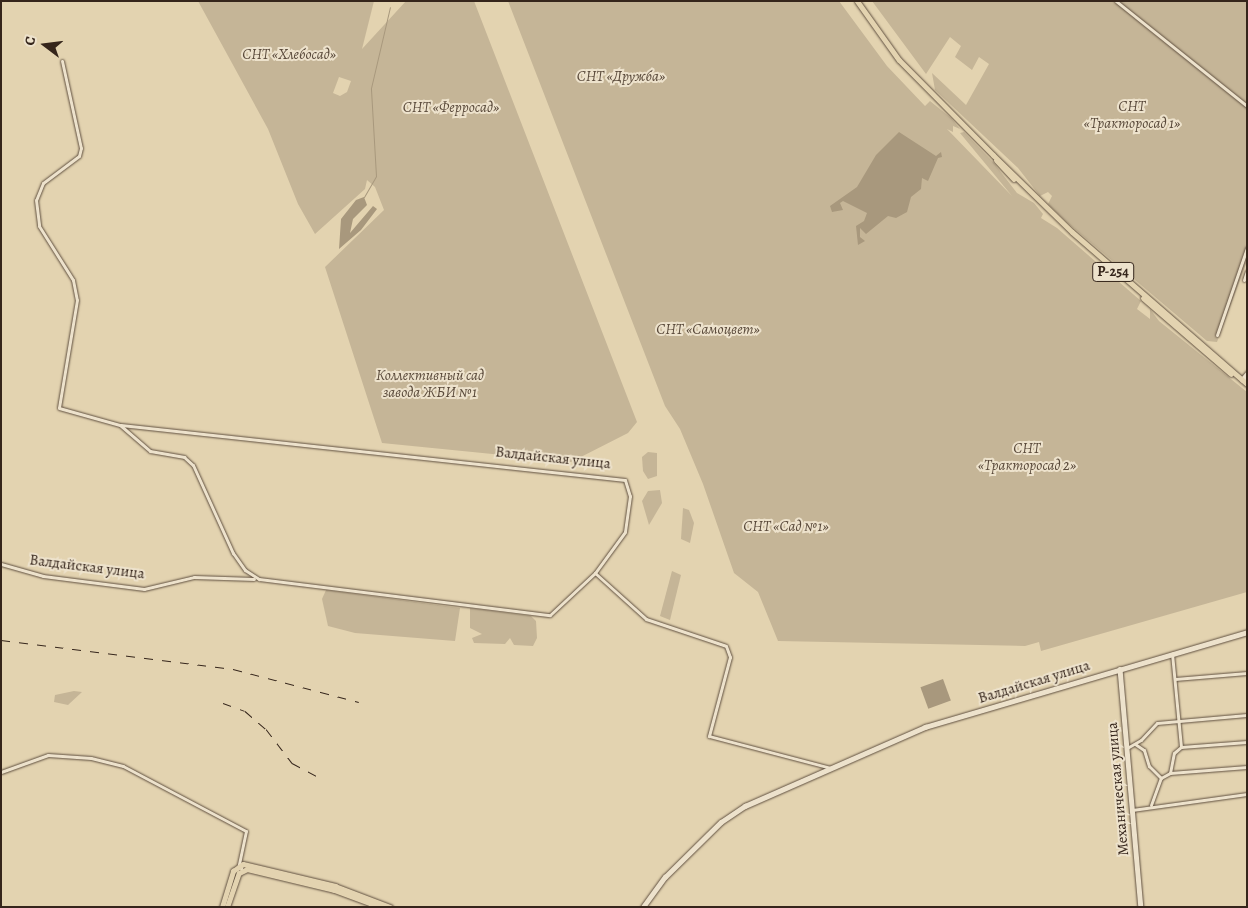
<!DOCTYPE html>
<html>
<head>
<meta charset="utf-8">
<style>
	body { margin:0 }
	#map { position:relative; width:1248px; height:908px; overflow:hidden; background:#e3d3b0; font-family:Alegreya,serif }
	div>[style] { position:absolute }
	.green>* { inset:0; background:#c5b597 }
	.water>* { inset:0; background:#a8987d; transform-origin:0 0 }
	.stream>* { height:1px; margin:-0.5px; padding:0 0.5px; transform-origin:0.5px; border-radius:0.5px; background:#a8987d }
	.roads { filter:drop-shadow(0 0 1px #605040) drop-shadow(0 0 1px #605040) }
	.street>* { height:3px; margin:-1.5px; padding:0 1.5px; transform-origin:1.5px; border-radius:1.5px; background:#ede2cc }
	.secondary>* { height:4.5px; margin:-2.25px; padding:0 2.25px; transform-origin:2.25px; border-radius:2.25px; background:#ede2cc }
	.primary>* { height:5px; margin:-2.5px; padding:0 2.5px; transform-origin:2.5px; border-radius:2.5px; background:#e3d3b0 }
	.rail>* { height:1px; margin-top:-0.5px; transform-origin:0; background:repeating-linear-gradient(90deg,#35251b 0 9px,transparent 0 18px) }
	span { translate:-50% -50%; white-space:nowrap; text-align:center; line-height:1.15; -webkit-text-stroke:4px #ede2cc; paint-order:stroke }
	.shield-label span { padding:1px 4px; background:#ede2cc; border:1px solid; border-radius:4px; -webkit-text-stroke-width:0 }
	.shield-label { font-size:14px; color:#35251b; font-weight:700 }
	.park-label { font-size:15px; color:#59493a; font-style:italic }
	.street-label { font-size:15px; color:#35251b }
	.frame { position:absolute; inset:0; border:2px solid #35251b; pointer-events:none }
	.north { position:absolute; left:20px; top:20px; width:50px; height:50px; -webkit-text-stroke:4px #ede2cc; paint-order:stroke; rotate:285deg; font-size:14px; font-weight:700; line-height:20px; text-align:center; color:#35251b }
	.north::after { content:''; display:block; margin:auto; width:18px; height:22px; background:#35251b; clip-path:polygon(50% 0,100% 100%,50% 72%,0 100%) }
</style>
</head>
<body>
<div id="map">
	<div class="green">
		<i style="clip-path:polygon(evenodd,198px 1px,374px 1px,362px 49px,406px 1px,474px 1px,637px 422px,628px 433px,571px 462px,382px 443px,325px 267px,384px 210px,375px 187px,367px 180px,365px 189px,315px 234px,298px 204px,268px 129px,198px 1px,339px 77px,351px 81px,347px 92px,340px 96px,333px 93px,339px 77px)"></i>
		<i style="clip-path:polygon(508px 1px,839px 1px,887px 66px,925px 106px,930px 101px,951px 118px,960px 129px,953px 126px,953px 132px,947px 129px,1012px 196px,960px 133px,964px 132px,993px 162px,1017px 193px,1034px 203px,1043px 214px,1041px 218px,1057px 228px,1141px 301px,1137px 309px,1150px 319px,1150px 309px,1159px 321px,1247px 392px,1247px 592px,1041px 651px,1039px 642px,1025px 646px,778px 641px,758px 592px,734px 573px,703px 484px,680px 429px,665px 406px)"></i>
		<i style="clip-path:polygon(872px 1px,1247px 1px,1247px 261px,1217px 342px,1207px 341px,1069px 224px,1048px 204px,1052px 196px,1048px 192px,1040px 196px,1018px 168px,935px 90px,932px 73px,966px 105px,989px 64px,979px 57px,972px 70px,955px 57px,961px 46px,950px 37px,926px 74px)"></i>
		<i style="clip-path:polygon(648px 452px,657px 453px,657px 476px,648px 479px,643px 471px,642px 457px)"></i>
		<i style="clip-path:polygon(660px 490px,662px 503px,649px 525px,642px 501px,648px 491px)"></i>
		<i style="clip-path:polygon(683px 508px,689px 510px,694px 523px,690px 543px,681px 539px)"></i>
		<i style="clip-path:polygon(672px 571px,681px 575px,670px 620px,660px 616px)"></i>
		<i style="clip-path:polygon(326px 590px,460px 608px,455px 641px,355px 633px,328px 626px,322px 599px)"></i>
		<i style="clip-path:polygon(470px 608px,531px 616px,536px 621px,537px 638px,533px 646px,514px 645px,510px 638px,505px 644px,474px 643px,472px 638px,482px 634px,470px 628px)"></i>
		<i style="clip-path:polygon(74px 691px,82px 692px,68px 705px,54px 702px,55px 695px)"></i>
	</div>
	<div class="water">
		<i style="clip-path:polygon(899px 132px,936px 156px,941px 152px,942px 157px,938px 158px,928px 181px,922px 178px,921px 189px,911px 197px,907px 212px,896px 218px,888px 216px,866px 234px,860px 228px,860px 237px,865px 241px,858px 245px,856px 226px,864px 221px,867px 213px,843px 201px,840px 203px,843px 210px,832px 212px,830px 206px,857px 187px,876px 155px)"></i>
		<i style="clip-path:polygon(364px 197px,367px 205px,353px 219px,350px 233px,373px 206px,377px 209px,361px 230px,339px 249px,341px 219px,356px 200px)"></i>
		<i style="left:943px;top:679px;width:23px;height:24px;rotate:70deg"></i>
	</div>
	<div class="stream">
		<i style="left:364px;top:197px;width:24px;rotate:-60deg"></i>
		<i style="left:376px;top:176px;width:88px;rotate:-93.3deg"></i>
		<i style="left:371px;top:88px;width:83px;rotate:-76.8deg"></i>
	</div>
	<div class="roads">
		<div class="street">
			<i style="left:1116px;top:1px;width:168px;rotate:38.7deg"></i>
			<i style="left:62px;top:61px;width:89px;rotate:77.7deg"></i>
			<i style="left:81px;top:148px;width:8px;rotate:104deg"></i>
			<i style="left:79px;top:156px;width:45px;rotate:143.1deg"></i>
			<i style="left:43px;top:183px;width:18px;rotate:112deg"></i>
			<i style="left:36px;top:200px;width:26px;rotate:83deg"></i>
			<i style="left:39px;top:226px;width:64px;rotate:57.8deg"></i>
			<i style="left:73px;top:280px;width:20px;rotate:79deg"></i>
			<i style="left:77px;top:300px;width:109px;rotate:99.5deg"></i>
			<i style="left:59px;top:408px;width:63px;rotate:15.6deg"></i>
			<i style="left:120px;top:425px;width:40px;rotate:41deg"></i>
			<i style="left:150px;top:451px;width:35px;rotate:10deg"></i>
			<i style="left:184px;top:457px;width:12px;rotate:42deg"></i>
			<i style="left:193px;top:465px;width:97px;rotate:65.6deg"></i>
			<i style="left:233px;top:553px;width:21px;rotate:55deg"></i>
			<i style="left:245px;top:570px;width:17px;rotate:33deg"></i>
			<i style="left:259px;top:579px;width:293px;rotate:7.1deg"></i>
			<i style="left:550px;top:615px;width:62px;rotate:-43deg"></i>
			<i style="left:1244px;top:280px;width:9px;rotate:-72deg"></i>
			<i style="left:1217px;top:335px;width:92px;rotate:-71deg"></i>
			<i style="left:121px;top:425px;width:507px;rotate:6.23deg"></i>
			<i style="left:625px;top:480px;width:17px;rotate:73deg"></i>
			<i style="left:630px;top:496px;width:36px;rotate:98deg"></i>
			<i style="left:625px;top:532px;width:51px;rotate:126.2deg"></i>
			<i style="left:595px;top:573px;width:69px;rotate:42deg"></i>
			<i style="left:646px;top:619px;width:84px;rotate:18.6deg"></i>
			<i style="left:726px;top:646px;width:12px;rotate:70deg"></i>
			<i style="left:730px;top:657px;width:82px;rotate:104.9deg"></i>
			<i style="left:709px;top:736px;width:126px;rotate:14.7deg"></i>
			<i style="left:1px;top:564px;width:44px;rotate:15.9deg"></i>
			<i style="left:43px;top:576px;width:102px;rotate:7.3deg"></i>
			<i style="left:144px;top:589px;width:51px;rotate:-13.5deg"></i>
			<i style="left:194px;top:577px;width:60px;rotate:1.9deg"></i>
			<i style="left:1175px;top:679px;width:72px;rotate:-4.8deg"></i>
			<i style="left:1135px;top:744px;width:11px;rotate:34deg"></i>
			<i style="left:1144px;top:750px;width:17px;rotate:73deg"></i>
			<i style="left:1149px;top:766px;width:17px;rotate:45deg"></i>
			<i style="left:1181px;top:747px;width:66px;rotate:-4.3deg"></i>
			<i style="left:1127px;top:748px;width:16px;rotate:-30deg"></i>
			<i style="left:1141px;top:740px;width:23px;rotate:-47deg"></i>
			<i style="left:1157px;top:723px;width:90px;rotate:-5.1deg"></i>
			<i style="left:1px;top:772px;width:50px;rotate:-19.9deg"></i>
			<i style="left:48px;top:755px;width:43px;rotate:4deg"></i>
			<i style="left:91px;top:758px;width:33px;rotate:14deg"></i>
			<i style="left:123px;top:766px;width:139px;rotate:27.9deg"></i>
			<i style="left:246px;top:831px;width:35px;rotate:102deg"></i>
			<i style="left:239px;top:865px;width:6px;rotate:59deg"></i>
			<i style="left:1170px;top:773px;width:20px;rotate:-79deg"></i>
			<i style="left:1174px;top:753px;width:9px;rotate:-41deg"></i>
			<i style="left:1181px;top:747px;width:94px;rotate:-95.5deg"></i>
			<i style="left:1161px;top:778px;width:10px;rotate:-29deg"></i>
			<i style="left:1170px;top:773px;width:77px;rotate:-4.5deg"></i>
			<i style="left:1151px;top:805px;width:29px;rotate:-70deg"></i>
			<i style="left:1132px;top:810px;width:116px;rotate:-7.9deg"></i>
		</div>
		<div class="secondary">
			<i style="left:1242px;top:380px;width:8px;rotate:-50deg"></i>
			<i style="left:1120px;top:669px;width:239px;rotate:85deg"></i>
			<i style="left:643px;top:907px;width:37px;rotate:-54deg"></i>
			<i style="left:665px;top:877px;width:78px;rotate:-44.5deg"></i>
			<i style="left:721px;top:822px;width:29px;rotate:-34deg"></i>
			<i style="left:745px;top:806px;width:197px;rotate:-23.7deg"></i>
			<i style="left:925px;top:727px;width:336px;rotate:-16.4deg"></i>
		</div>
		<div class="primary">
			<i style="left:857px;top:1px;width:72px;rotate:54.6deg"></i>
			<i style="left:899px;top:60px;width:134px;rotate:45.3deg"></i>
			<i style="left:993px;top:155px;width:110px;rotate:44.3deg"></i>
			<i style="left:1072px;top:232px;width:232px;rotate:41deg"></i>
			<i style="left:996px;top:160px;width:26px;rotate:47deg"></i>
			<i style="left:1143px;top:298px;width:116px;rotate:40.8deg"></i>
			<i style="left:222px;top:907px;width:38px;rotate:-73deg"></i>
			<i style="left:233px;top:871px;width:12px;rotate:-35deg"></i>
			<i style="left:243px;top:864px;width:95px;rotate:13.4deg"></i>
			<i style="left:335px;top:886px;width:59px;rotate:20.9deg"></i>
			<i style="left:227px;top:907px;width:36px;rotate:-71deg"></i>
			<i style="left:239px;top:873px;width:9px;rotate:-27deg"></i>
			<i style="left:247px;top:869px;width:89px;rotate:13.6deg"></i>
			<i style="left:334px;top:890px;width:49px;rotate:20.3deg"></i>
		</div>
	</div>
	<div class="rail">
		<i style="left:1px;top:640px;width:234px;rotate:7.1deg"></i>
		<i style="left:233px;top:669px;width:130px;rotate:14.7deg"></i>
		<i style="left:223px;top:703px;width:23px;rotate:20deg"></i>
		<i style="left:245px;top:711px;width:28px;rotate:41deg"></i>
		<i style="left:266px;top:729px;width:43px;rotate:52.6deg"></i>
		<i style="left:292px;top:763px;width:36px;rotate:28deg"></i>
	</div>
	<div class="shield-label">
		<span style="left:1113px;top:272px">Р-254</span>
	</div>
	<div class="park-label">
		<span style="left:289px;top:55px">СНТ «Хлебосад»</span>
		<span style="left:621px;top:77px">СНТ «Дружба»</span>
		<span style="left:1132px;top:115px">СНТ<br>«Тракторосад 1»</span>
		<span style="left:451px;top:108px">СНТ «Ферросад»</span>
		<span style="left:708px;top:330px">СНТ «Самоцвет»</span>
		<span style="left:430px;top:384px">Коллективный сад<br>завода ЖБИ №1</span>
		<span style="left:1027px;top:457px">СНТ<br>«Тракторосад 2»</span>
		<span style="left:786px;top:527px">СНТ «Сад №1»</span>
	</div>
	<div class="street-label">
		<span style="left:553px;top:458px;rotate:6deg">Валдайская улица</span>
		<span style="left:87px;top:567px;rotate:7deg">Валдайская улица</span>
		<span style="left:1034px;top:682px;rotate:-17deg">Валдайская улица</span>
		<span style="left:1118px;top:789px;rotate:-95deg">Механическая улица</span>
	</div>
	<div class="frame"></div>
	<div class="north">С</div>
</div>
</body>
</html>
